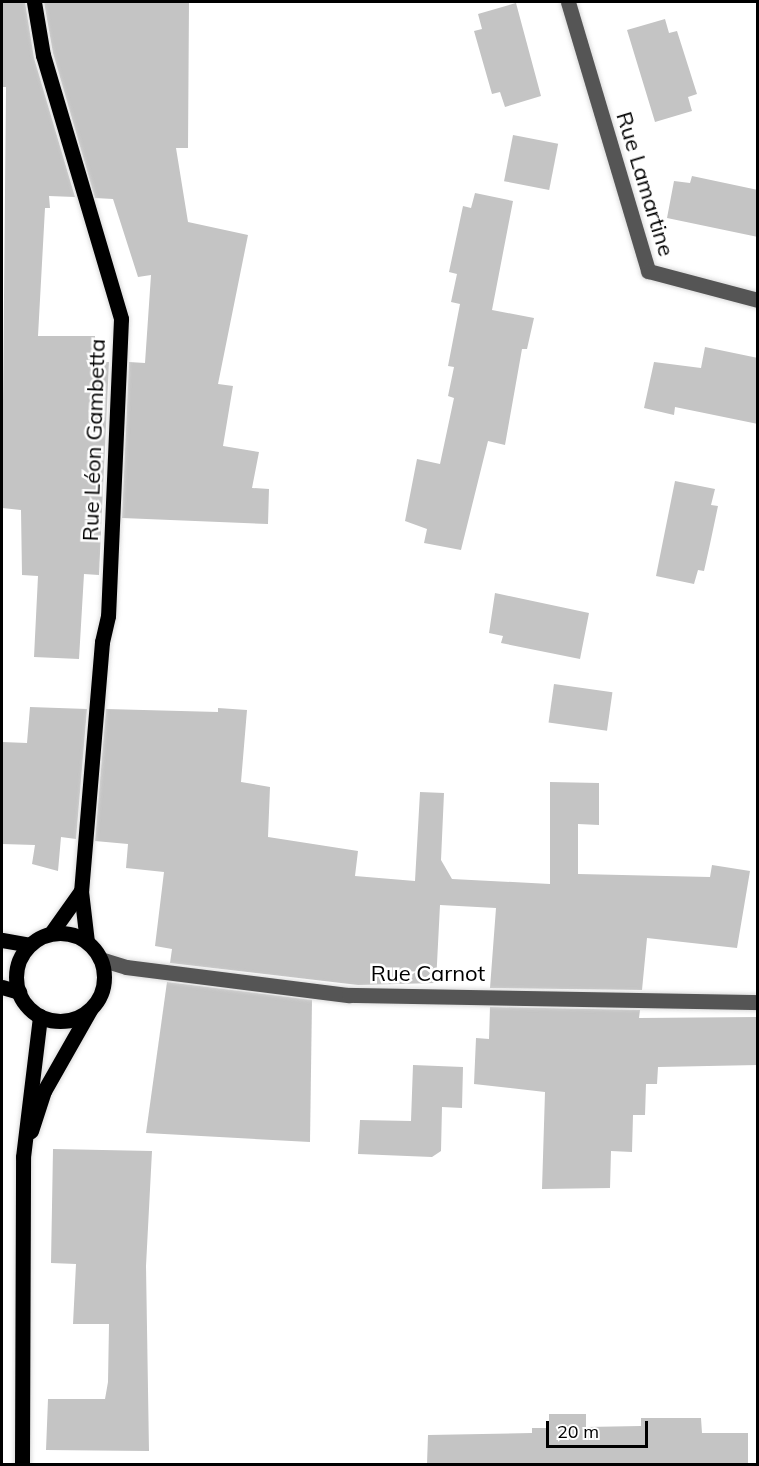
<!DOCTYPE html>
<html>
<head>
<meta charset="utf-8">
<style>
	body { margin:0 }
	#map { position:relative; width:759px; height:1466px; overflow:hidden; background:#fff; font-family:Mulish,sans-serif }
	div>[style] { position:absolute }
	.building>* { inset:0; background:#c4c4c4; transform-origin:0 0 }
	.roads { filter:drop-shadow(0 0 2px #dbdbdb) drop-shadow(0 0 2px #dbdbdb) }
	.minor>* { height:15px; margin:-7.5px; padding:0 7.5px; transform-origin:7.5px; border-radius:7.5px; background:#555 }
	.major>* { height:15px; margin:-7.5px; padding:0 7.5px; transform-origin:7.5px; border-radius:7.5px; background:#000 }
	.major>.ring { margin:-7.5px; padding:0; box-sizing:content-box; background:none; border:15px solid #000; border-radius:50% }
	span { translate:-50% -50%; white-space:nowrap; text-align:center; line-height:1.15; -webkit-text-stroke:5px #fff; paint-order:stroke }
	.street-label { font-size:22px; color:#000 }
	.frame { position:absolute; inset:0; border:3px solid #000; pointer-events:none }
	.scale { position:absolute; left:546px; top:1421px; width:102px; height:27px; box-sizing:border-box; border:3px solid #000; border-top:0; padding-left:8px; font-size:18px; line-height:21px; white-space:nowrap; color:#000; -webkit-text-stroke:4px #fff; paint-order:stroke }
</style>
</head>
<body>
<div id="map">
	<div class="building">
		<i style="clip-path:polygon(2px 2px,25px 2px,34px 58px,75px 197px,49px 196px,50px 208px,45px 208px,38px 336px,95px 336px,96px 362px,109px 362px,99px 575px,84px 574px,79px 659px,34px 657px,38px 576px,22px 575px,21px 510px,2px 508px,6px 87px,2px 87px)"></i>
		<i style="clip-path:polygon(44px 2px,189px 2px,188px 148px,176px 148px,188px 222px,248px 235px,218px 384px,233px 386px,223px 446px,259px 452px,252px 488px,269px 489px,268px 524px,122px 518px,129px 362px,145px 363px,151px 275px,138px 277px,113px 199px,95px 198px,53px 53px)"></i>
		<i style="clip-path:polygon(516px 3px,541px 96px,505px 107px,500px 92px,492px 94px,474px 31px,482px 29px,478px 14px)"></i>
		<i style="clip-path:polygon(665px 19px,669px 33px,677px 31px,697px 94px,688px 97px,692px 111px,655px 122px,627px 30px)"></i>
		<i style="left:513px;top:135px;width:46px;height:47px;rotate:11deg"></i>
		<i style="clip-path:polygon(692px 176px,758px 190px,758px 237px,667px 218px,674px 181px,690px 183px)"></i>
		<i style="clip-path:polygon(475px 193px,513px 201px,492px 310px,534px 318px,527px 349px,522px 349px,505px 445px,488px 441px,461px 550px,424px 543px,427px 529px,405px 521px,417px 459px,440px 464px,454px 398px,448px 396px,454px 367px,448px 366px,460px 304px,451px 302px,457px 274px,449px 272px,463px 206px,471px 208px)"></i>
		<i style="clip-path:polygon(705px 347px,758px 358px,758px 424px,675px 407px,674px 415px,644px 408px,654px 362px,701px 368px)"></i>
		<i style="clip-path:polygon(675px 481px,715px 489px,711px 505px,718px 506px,710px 544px,704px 571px,698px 570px,694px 584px,656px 576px)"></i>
		<i style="clip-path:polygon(495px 593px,589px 613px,580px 659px,501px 643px,503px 636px,489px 633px)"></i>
		<i style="left:554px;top:684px;width:59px;height:39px;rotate:8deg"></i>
		<i style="clip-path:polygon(30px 707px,87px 709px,76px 839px,61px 837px,58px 871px,32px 864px,35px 845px,2px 844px,2px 742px,27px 743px)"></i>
		<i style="clip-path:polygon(218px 708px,247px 710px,241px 782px,270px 787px,268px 837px,358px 851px,355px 876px,415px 881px,420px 792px,444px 793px,441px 860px,452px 879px,550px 884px,550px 782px,599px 783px,599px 825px,578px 824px,578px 874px,710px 877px,712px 865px,750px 871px,737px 948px,647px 938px,642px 990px,490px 988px,496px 908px,440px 905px,436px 983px,358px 985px,170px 963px,172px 949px,155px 946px,164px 872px,126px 868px,128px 844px,95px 841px,106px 709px,218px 712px)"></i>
		<i style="clip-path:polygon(167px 982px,312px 1000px,310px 1142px,146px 1133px)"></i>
		<i style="clip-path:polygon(490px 1007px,640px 1010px,639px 1018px,758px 1017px,758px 1065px,658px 1067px,657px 1084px,646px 1084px,645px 1115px,633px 1115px,632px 1152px,611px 1151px,610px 1188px,542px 1189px,545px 1092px,474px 1084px,476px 1038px,489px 1039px)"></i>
		<i style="clip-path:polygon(413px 1065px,463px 1067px,462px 1108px,442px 1107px,441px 1151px,432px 1157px,358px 1154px,360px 1120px,411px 1121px)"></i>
		<i style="clip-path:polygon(53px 1149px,152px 1151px,146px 1266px,149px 1451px,46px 1450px,48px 1399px,105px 1399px,108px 1382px,109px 1324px,73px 1324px,76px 1264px,51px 1263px)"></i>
		<i style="clip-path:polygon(549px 1414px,586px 1414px,586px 1427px,641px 1426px,641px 1418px,701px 1418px,702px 1433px,748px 1433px,748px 1464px,427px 1464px,428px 1435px,532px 1433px,532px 1428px,549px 1428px)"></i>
	</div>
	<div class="roads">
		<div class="minor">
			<i style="left:568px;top:2px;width:281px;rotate:73.4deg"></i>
			<i style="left:648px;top:271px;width:114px;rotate:14.8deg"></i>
			<i style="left:100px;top:959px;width:27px;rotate:17deg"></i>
			<i style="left:126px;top:967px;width:225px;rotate:7.2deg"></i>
			<i style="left:349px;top:995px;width:409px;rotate:1deg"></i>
		</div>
		<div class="major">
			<i style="left:34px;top:2px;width:54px;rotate:80.4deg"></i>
			<i style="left:43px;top:55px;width:275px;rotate:73.5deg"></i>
			<i style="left:121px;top:319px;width:297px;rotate:92.5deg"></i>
			<i style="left:108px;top:616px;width:27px;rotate:103deg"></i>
			<i style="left:102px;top:642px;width:250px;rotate:94.8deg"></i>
			<i style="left:81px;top:891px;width:51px;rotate:83.3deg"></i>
			<i style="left:51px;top:933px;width:52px;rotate:-54.5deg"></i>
			<i class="ring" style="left:16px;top:933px;width:73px;height:73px"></i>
			<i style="left:2px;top:940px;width:27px;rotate:10deg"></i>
			<i style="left:2px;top:987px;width:18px;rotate:16deg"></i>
			<i style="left:31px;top:1131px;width:42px;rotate:-72deg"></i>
			<i style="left:44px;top:1091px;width:93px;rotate:-60.4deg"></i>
			<i style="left:22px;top:1464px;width:307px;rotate:-89.8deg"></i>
			<i style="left:23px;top:1157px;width:142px;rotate:-83.1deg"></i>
		</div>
	</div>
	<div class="street-label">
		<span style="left:645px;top:184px;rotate:73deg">Rue Lamartine</span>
		<span style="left:94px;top:440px;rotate:-88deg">Rue Léon Gambetta</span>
		<span style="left:428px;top:974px">Rue Carnot</span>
	</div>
	<div class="frame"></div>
	<div class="scale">20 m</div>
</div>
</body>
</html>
